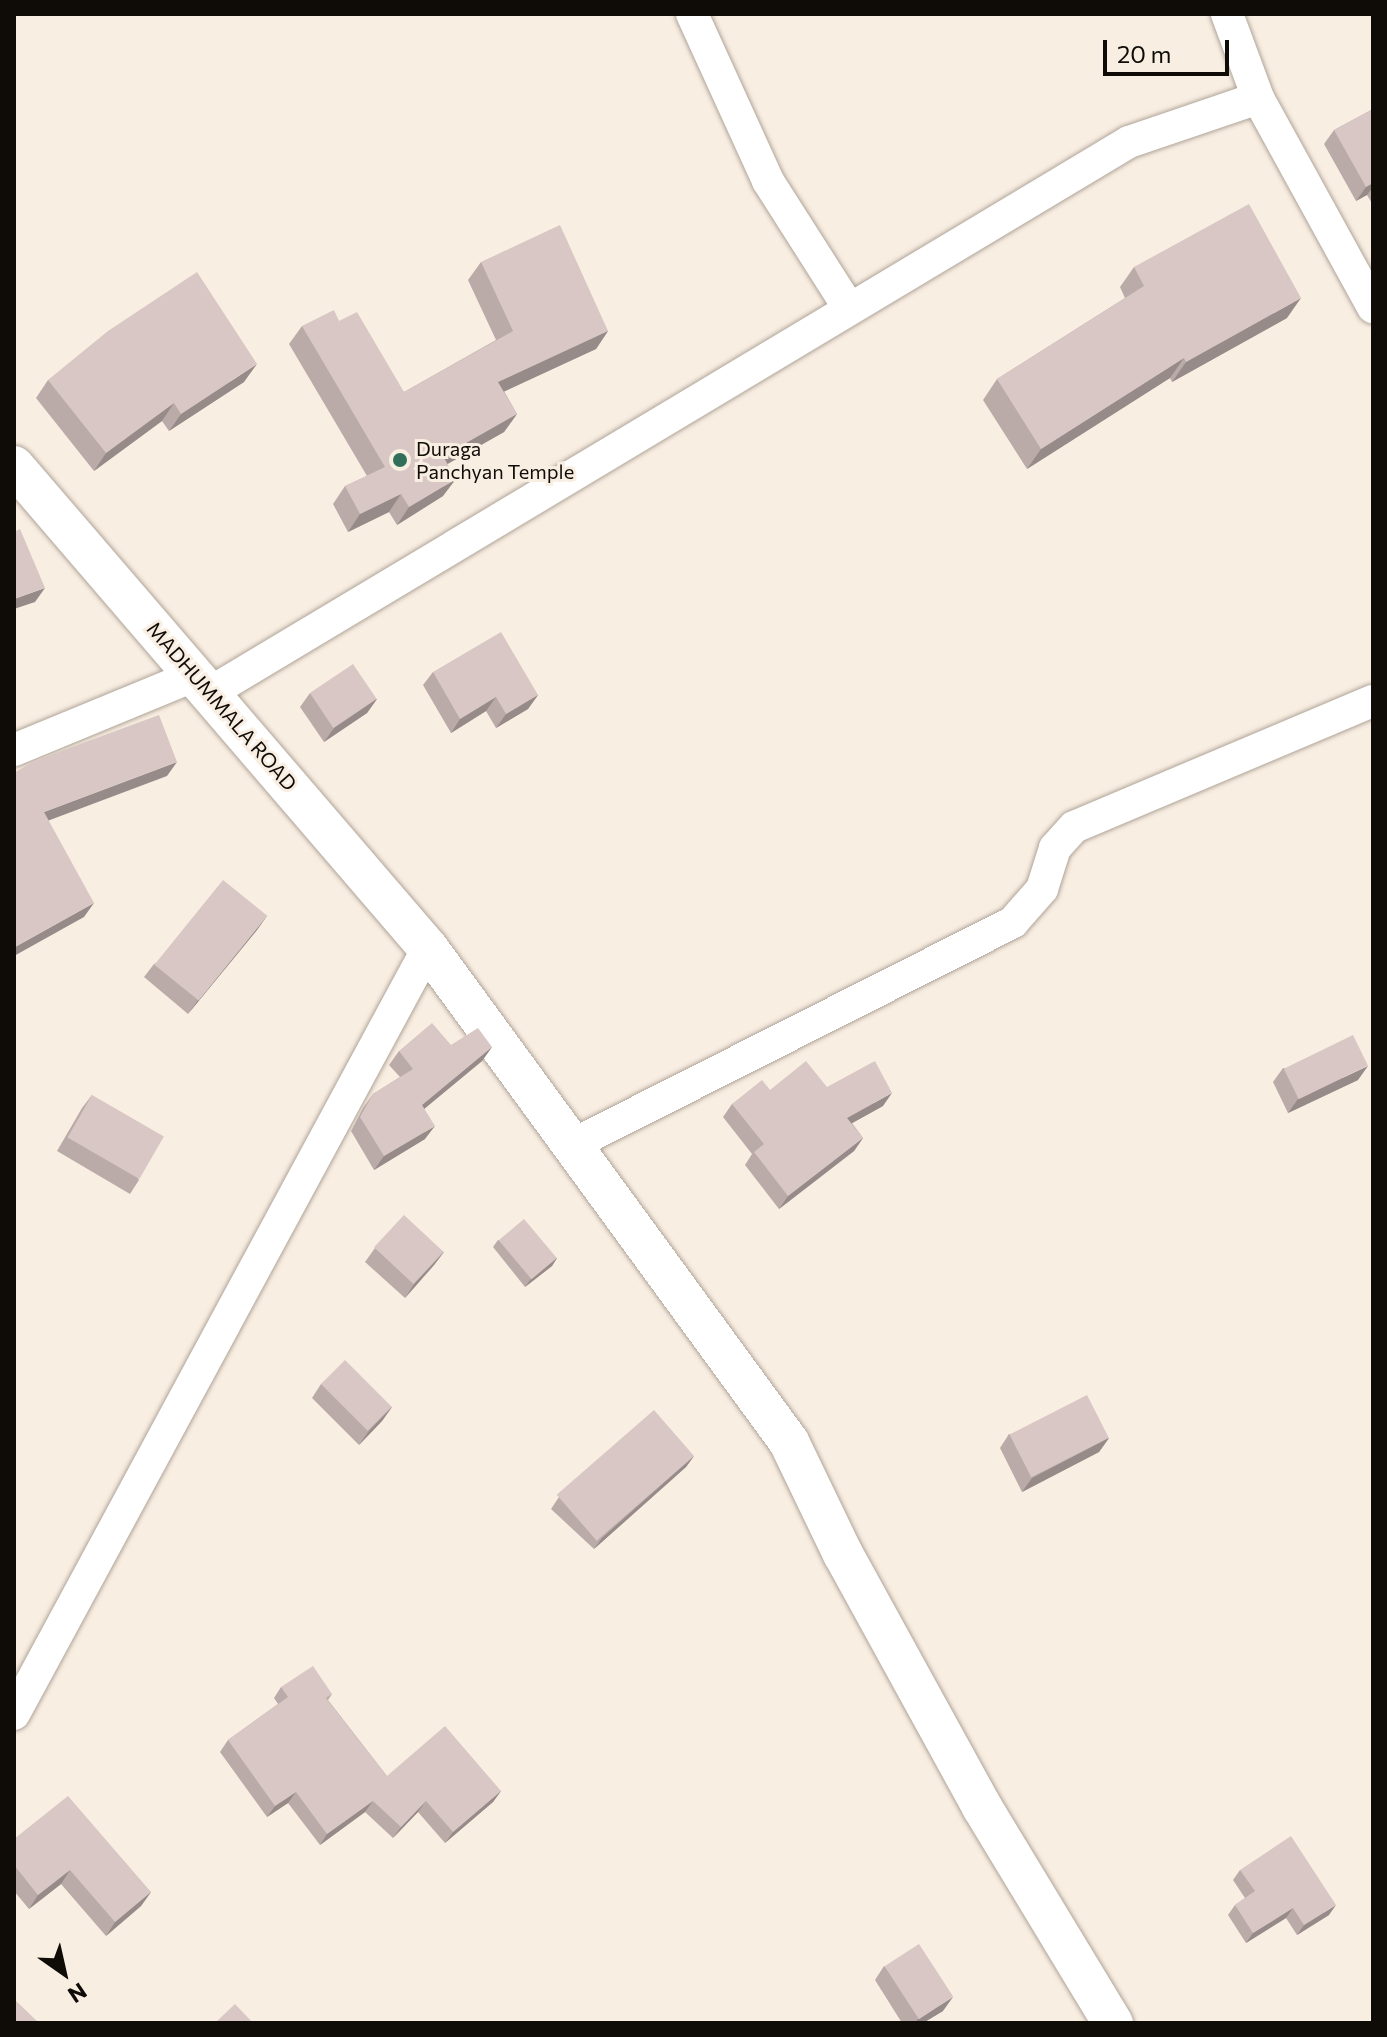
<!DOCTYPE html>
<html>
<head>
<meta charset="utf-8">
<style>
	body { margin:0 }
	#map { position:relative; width:1387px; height:2037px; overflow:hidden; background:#f9eee2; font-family:Commissioner,sans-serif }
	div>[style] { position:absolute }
	.roads { filter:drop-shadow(0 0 2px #afa498) drop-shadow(0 0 2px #afa498) }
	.minor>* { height:32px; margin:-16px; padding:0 16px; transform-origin:16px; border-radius:16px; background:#fff }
	.tertiary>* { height:40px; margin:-20px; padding:0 20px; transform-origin:20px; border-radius:20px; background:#fff }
	.wall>* { inset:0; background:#baaba9 }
	.shaded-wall>* { inset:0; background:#978b89 }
	.building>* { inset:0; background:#d8c7c4; transform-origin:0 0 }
	.dots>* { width:22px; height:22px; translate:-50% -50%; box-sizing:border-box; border:4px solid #f9eee2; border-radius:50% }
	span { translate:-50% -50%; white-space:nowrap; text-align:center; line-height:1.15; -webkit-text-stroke:6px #f9eee2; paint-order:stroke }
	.poi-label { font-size:20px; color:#0f0c08 }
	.left { translate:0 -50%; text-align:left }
	.street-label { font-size:20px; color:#0f0c08 }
	.frame { position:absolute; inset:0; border:16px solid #0f0c08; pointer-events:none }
	.north { position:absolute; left:24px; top:1933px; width:80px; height:80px; -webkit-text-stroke:6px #f9eee2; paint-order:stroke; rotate:146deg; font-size:22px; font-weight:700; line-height:32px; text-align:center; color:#0f0c08 }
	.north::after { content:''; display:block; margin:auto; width:28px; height:36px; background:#0f0c08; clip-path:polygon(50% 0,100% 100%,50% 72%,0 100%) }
	.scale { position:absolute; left:1103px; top:40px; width:126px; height:36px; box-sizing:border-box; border:4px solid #0f0c08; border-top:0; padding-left:10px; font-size:24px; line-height:28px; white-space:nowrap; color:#0f0c08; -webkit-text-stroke:6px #f9eee2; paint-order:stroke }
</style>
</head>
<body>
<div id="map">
	<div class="roads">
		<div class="minor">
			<i style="left:692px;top:14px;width:183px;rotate:65.5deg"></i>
			<i style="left:768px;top:181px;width:151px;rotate:57.5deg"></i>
			<i style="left:1227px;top:14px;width:90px;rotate:69.7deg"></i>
			<i style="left:1258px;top:98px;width:239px;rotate:61.2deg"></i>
			<i style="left:211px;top:692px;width:1070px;rotate:-30.93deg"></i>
			<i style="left:1129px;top:142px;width:136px;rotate:-18.8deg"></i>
			<i style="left:14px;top:750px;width:197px;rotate:-22.4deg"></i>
			<i style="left:572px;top:1145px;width:494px;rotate:-26.8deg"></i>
			<i style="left:1013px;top:922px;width:44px;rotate:-48.7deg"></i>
			<i style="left:1042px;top:889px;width:43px;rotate:-72.4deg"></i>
			<i style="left:1055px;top:848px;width:28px;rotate:-48deg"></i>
			<i style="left:1074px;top:827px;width:324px;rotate:-22.9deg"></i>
			<i style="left:14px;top:1714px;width:871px;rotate:-61.61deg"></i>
		</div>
		<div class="tertiary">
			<i style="left:14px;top:466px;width:635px;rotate:49.34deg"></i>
			<i style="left:428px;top:948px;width:612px;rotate:53.84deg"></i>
			<i style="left:789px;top:1442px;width:124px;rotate:64.3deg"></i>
			<i style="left:843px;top:1554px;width:289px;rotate:61.2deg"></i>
			<i style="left:982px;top:1807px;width:253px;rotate:58.8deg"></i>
		</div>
	</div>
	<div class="wall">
		<i style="clip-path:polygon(1373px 109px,1373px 205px,1367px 195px,1356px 201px,1324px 144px,1334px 130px)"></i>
		<i style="clip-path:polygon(481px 262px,608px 331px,596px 349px,504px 391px,517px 414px,504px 432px,447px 464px,443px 496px,397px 525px,389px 512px,348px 532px,333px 504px,345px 486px,367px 476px,289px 344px,302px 326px,339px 321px,404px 392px,496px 340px,468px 280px)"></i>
		<i style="clip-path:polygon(1134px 267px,1287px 318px,1172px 382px,1170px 378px,1027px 469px,983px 400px,997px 379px,1125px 298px,1120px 287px)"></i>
		<i style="clip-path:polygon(48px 380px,244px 382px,169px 431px,162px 421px,94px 471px,36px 398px)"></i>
		<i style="clip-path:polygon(433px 672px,538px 695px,528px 709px,496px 728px,486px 711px,451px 733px,423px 685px)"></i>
		<i style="clip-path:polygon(310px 693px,377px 699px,367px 713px,324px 742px,300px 707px)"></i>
		<i style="clip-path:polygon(267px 916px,257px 930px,188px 1014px,144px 977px,154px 964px)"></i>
		<i style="clip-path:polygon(451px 1045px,492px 1047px,482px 1061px,424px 1109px,425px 1139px,374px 1170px,351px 1131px,363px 1108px,373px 1094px,400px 1077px,389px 1065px,399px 1051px)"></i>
		<i style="clip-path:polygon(1283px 1068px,1358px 1080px,1288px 1113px,1273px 1082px)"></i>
		<i style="clip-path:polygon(827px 1087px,883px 1106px,852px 1123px,863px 1138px,854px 1151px,779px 1209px,745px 1165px,752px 1154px,723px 1117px,732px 1104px,770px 1090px)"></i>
		<i style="clip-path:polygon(92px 1095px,139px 1180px,130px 1194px,57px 1151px,82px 1108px)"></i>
		<i style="clip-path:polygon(498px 1240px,557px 1258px,552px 1266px,525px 1287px,493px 1247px)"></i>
		<i style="clip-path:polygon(375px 1248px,444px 1252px,434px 1265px,405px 1298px,365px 1262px)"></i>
		<i style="clip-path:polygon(321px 1384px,392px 1407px,382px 1421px,359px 1445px,312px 1398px)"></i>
		<i style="clip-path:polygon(1009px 1434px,1109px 1438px,1099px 1452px,1022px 1492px,1000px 1448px)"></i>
		<i style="clip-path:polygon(694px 1456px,686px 1467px,594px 1549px,551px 1509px,559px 1497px)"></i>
		<i style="clip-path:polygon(281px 1687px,332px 1694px,328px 1700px,387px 1776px,501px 1791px,493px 1802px,445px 1843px,418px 1812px,393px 1838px,365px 1812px,320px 1845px,288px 1803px,267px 1817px,220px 1752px,228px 1740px,278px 1704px,274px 1698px)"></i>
		<i style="clip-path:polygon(14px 1839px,151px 1892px,141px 1906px,106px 1936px,61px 1884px,29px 1909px,14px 1891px)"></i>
		<i style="clip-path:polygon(1240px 1870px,1329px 1915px,1297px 1935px,1286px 1918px,1246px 1943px,1228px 1915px,1235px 1905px,1245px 1898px,1233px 1880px)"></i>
		<i style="clip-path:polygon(884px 1966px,943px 2011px,923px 2023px,902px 2023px,875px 1980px)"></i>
	</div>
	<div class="shaded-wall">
		<i style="clip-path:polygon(1373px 183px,1373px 187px,1367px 195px,1356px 201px,1366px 187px)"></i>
		<i style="clip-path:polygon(1301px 298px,1287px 318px,1172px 382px,1186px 362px)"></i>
		<i style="clip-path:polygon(608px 331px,596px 349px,486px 400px,498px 382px)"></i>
		<i style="clip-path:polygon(1184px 358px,1170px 378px,1027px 469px,1041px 449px)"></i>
		<i style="clip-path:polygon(257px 364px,244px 382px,169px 431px,181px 414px)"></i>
		<i style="clip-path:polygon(174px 403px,162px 421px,94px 471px,106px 453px)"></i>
		<i style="clip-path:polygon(517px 414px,504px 432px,430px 474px,443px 456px)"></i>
		<i style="clip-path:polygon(456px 479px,443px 496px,397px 525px,409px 507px)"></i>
		<i style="clip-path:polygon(401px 494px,389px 512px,348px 532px,360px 514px)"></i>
		<i style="clip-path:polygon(45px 588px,35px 602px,14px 609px,14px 599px)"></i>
		<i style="clip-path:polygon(538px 695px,528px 709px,496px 728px,506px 714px)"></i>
		<i style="clip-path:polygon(496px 697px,486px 711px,451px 733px,460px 719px)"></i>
		<i style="clip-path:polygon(377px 699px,367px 713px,324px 742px,334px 728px)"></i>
		<i style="clip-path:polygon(177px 762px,167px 776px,34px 826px,44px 812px)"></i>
		<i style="clip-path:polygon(94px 903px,84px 917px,14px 956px,15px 947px)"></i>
		<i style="clip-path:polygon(267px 916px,257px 930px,188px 1014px,198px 1000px)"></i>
		<i style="clip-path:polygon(492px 1047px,482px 1061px,412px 1119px,422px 1105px)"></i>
		<i style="clip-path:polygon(1368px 1066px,1358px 1080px,1288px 1113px,1298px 1099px)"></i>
		<i style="clip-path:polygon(892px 1093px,883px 1106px,838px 1131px,847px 1118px)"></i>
		<i style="clip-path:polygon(435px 1126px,425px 1139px,374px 1170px,384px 1156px)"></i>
		<i style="clip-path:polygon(863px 1138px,854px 1151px,779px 1209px,788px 1196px)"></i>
		<i style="clip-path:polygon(444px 1252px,434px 1265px,405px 1298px,414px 1284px)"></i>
		<i style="clip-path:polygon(557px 1258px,552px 1266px,525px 1287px,530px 1280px)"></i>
		<i style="clip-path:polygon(392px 1407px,382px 1421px,359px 1445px,368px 1432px)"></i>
		<i style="clip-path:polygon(1109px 1438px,1099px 1452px,1022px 1492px,1032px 1478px)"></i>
		<i style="clip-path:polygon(694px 1456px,686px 1467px,594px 1549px,602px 1538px)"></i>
		<i style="clip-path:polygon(501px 1791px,493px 1802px,445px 1843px,453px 1832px)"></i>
		<i style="clip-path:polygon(296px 1792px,288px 1803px,267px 1817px,275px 1806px)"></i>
		<i style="clip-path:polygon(373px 1801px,365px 1812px,320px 1845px,327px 1834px)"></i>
		<i style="clip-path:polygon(426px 1801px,418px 1812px,393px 1838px,401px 1827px)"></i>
		<i style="clip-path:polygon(70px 1870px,61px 1884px,29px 1909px,38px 1895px)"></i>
		<i style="clip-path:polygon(151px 1892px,141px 1906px,106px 1936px,115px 1922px)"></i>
		<i style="clip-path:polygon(1336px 1905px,1329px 1915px,1297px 1935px,1304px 1925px)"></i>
		<i style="clip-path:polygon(1293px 1908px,1286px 1918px,1246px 1943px,1253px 1933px)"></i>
		<i style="clip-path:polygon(953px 1997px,943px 2011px,923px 2023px,915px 2023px,918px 2019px)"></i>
	</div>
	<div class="building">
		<i style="clip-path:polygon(1373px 109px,1373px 183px,1366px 187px,1334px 130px)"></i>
		<i style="clip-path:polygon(1249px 204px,1301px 298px,1186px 362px,1184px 358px,1041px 449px,997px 379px,1144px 286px,1134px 267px)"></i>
		<i style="clip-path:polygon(560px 225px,608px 331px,498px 382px,517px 414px,443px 456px,456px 479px,409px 507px,401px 494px,360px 514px,345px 486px,385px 467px,302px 326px,334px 310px,339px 321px,357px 312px,404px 392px,513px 331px,481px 262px)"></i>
		<i style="clip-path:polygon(197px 272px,257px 364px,181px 414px,174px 403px,106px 453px,48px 380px,108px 331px)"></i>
		<i style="clip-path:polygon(20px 529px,45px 588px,14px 599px,14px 532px)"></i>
		<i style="clip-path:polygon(501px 632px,538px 695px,506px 714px,496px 697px,460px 719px,433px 672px)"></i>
		<i style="left:353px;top:664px;width:42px;height:52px;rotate:56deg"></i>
		<i style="clip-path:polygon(159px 715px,177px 762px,44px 812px,94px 903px,15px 947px,14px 773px,34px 761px)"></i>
		<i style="left:223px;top:880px;width:57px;height:109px;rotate:39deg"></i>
		<i style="clip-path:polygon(432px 1023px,451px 1045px,478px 1028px,492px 1047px,422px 1105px,435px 1126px,384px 1156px,360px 1117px,373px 1094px,413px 1069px,399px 1051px)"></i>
		<i style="left:1353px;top:1035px;width:34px;height:77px;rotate:64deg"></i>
		<i style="clip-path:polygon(806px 1061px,827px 1087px,875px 1061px,892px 1093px,847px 1118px,863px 1138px,788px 1196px,754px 1152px,764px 1144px,732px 1104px,762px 1080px,770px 1090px)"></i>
		<i style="left:92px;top:1095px;width:83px;height:49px;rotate:30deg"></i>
		<i style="left:404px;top:1215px;width:54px;height:44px;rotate:43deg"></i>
		<i style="left:524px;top:1219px;width:51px;height:33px;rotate:50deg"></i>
		<i style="left:345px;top:1360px;width:66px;height:34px;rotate:45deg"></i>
		<i style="left:1087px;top:1395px;width:48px;height:87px;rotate:63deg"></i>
		<i style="left:654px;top:1410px;width:61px;height:129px;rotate:49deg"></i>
		<i style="clip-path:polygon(313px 1666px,332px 1694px,326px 1698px,387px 1776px,445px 1726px,501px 1791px,453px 1832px,426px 1801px,401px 1827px,373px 1801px,327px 1834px,296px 1792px,275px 1806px,228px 1740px,288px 1697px,281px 1687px)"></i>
		<i style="clip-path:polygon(68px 1796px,151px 1892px,115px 1922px,70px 1870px,38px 1895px,14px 1865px,14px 1839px)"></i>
		<i style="clip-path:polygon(1291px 1836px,1336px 1905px,1304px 1925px,1293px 1908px,1253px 1933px,1235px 1905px,1255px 1891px,1240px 1870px)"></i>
		<i style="left:919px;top:1944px;width:63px;height:41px;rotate:57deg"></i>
		<i style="clip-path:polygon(14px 1999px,39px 2023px,14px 2023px)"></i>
		<i style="clip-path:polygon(235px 2004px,253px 2023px,215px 2023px)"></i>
	</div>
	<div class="dots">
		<i style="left:400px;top:460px;background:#316f5b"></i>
	</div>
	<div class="poi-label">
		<span class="left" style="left:416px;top:460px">Duraga<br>Panchyan Temple</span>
	</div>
	<div class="street-label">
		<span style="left:222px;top:706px;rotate:49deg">MADHUMMALA ROAD</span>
	</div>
	<div class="frame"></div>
	<div class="north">N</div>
	<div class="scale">20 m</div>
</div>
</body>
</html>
